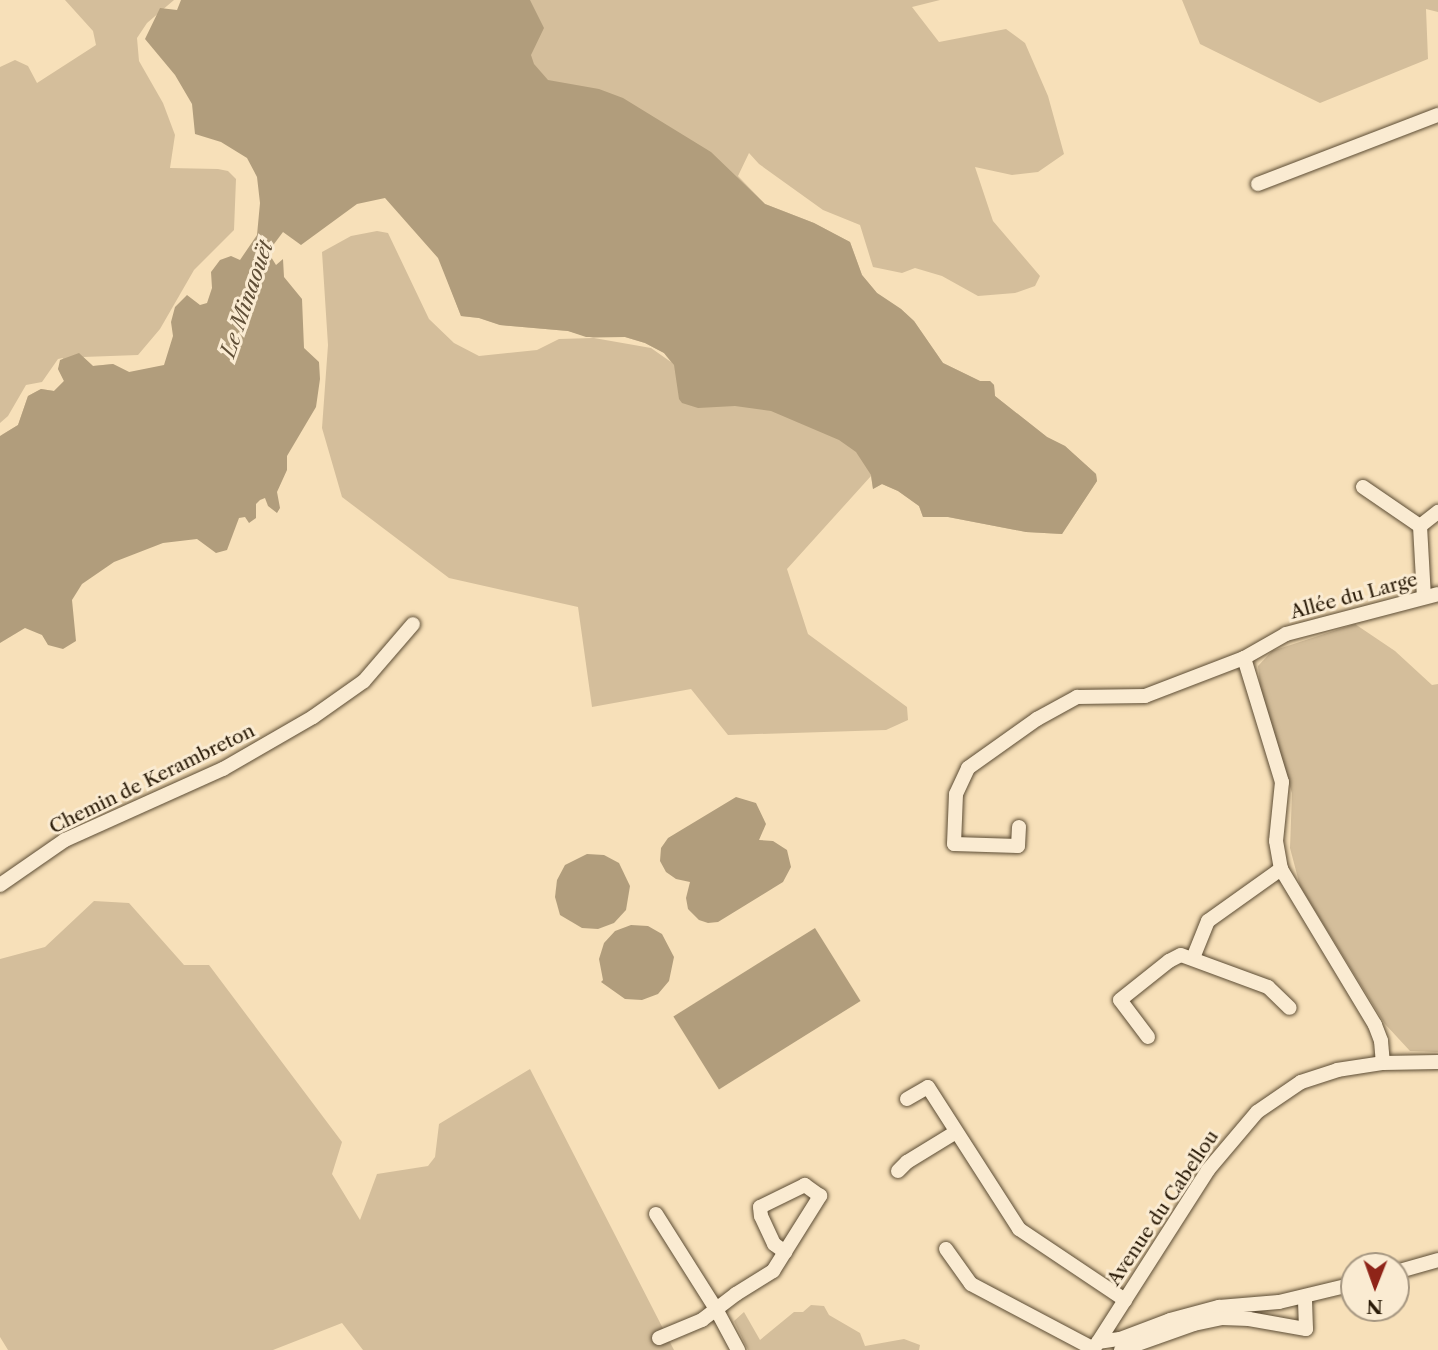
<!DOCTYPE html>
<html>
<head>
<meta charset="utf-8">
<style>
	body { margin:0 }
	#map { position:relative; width:1438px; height:1350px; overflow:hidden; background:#f7e0b9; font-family:"Libre Caslon Text",serif }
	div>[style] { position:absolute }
	.green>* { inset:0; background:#d4be9b }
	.water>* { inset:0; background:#b19d7c; transform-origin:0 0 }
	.roads { filter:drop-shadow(0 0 2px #5c4c34) drop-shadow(0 0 2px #5c4c34) }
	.minor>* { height:14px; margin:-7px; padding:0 7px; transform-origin:7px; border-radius:7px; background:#faebd2 }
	span { translate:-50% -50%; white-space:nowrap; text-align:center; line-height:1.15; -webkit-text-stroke:6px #faebd2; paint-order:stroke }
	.street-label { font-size:19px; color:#291a07 }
	.water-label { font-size:21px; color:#5f4e36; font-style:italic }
	.north { position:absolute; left:1340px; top:1252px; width:70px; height:70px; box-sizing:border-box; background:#faebd2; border:2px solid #a69781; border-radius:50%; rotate:181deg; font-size:19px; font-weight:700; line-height:28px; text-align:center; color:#291a07 }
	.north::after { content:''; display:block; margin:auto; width:24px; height:32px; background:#8f2418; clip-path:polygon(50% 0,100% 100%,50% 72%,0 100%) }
</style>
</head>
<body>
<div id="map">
	<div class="green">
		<i style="clip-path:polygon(65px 0,174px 0,147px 23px,137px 38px,139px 61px,163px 103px,175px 135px,170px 168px,218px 169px,228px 171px,236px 179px,234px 230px,194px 270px,160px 329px,138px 355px,83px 357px,93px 366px,113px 364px,129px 372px,0 436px,18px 425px,28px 396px,41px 389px,54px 391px,64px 381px,58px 369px,63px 358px,58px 359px,42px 382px,26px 385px,8px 416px,0 423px,0 67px,15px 60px,28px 66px,37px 83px,96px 45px,93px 31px)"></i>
		<i style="clip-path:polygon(evenodd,462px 0,940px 0,912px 7px,939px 42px,1006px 29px,1025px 43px,1048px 96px,1064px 154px,1038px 172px,1012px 175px,975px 167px,993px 221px,1040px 276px,1035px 286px,1015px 293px,978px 296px,942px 276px,915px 268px,902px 273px,873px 267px,860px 225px,823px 210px,759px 164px,749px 153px,738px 176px,765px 204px,814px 223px,850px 242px,862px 275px,877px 293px,901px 309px,914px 321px,943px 363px,980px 381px,990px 381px,994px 385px,995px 396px,1047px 437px,1065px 446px,1096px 474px,1097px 481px,1062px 534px,1026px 532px,948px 517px,923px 517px,919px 506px,898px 491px,882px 484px,873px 489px,871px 476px,787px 569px,808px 634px,907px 707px,908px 720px,886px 730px,728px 735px,691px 689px,592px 707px,578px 607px,449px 578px,342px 497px,322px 428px,328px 345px,322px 252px,351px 236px,377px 231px,388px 233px,429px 319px,454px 343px,479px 356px,537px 350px,559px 339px,593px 338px,568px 331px,500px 325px,479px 318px,461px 316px,439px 258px,386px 198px,462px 0,625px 337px,645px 343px,664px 353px,671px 362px,651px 348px,594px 338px,625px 337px)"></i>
		<i style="clip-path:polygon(1182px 0,1438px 0,1438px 12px,1426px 9px,1428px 59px,1320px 103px,1200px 44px)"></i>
		<i style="clip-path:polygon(1355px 624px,1395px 651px,1432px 685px,1438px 684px,1438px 1052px,1410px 1051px,1385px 1024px,1300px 886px,1290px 848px,1292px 793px,1261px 694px,1258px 666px,1272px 651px)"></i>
		<i style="clip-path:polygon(94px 901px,129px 903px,184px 965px,209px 965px,342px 1142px,332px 1174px,360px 1220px,377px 1174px,428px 1166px,435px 1157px,439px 1124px,530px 1069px,674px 1350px,363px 1350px,342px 1323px,273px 1350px,8px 1350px,0 1337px,0 959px,45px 947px)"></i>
		<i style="clip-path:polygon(811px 1305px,824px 1306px,829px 1315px,860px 1333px,865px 1346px,904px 1339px,920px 1345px,919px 1350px,748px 1350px,734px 1321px,744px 1312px,760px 1340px,794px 1312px,803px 1312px)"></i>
	</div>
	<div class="water">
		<i style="clip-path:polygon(181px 0,530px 0,544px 28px,531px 55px,534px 64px,548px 80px,599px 89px,623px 98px,711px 152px,765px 204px,814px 223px,850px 242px,862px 275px,877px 293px,901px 309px,914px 321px,943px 363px,980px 381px,990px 381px,994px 385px,995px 396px,1047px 437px,1065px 446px,1096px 474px,1097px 481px,1062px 534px,1026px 532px,948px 517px,923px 517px,919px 506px,898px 491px,882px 484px,873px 489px,871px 475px,856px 452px,839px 440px,771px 411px,735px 406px,698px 408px,682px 403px,679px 399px,674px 365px,664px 353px,645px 343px,625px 337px,586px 337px,568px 331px,500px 325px,479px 318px,461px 316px,438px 258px,385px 198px,357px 204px,301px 245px,283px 232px,268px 252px,276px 265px,283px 259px,284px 277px,302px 299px,304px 348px,319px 362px,320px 379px,316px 407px,287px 456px,287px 470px,277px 492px,280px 508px,277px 513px,268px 506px,265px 498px,260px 500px,256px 504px,256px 518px,249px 523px,245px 517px,239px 518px,227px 550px,216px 553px,197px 539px,163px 543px,114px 562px,82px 584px,72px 600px,76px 641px,63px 649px,48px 645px,42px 635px,25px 628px,0 643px,0 436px,18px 425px,28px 396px,41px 389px,54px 391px,64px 381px,58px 369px,60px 360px,79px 353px,93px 366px,113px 364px,129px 372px,164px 365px,173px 336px,171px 322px,175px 307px,187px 295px,200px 305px,207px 303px,212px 288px,211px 272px,220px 260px,231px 256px,240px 260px,257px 235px,260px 203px,257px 177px,247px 158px,221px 142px,195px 134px,192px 104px,175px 75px,145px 39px,160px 8px,177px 10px)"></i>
		<i style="clip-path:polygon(736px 797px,756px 803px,766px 824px,759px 840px,773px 841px,787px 850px,791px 867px,783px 882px,718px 922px,708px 923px,699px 920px,688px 909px,686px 898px,690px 882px,676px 879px,666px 872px,660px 861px,661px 848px,668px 838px)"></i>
		<i style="clip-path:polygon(587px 854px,604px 855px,619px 863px,630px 886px,626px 910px,614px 923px,598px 929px,582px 928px,560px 915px,555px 897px,557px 880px,565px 865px)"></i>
		<i style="clip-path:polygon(631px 925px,648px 926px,662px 934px,674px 957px,669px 981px,658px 994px,642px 1000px,625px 999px,601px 982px,603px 980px,599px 959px,604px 943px,615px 931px)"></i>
		<i style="left:815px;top:928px;width:86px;height:167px;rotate:58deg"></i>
	</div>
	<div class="roads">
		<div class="minor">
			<i style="left:1258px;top:184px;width:193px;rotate:-21deg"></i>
			<i style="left:1363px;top:487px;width:69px;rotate:34.4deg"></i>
			<i style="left:1420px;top:526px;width:71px;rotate:86.8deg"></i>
			<i style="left:1420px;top:526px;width:23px;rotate:-38deg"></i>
			<i style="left:1244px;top:658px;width:130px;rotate:73deg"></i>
			<i style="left:1282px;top:782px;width:59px;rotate:95.8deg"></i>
			<i style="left:1276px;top:841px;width:28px;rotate:80deg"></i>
			<i style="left:1281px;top:869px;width:182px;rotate:58.9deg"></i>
			<i style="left:1375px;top:1025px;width:17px;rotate:69deg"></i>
			<i style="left:1381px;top:1041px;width:22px;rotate:85deg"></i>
			<i style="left:1019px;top:827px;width:19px;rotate:93deg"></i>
			<i style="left:1018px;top:846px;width:64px;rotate:-178.2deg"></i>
			<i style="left:954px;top:844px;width:50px;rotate:-87.7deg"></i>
			<i style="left:956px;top:794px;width:29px;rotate:-65deg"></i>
			<i style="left:968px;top:768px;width:85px;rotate:-35.4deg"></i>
			<i style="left:1037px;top:719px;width:46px;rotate:-28.8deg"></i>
			<i style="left:1077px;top:697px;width:68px;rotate:-0.8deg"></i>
			<i style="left:1145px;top:696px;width:106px;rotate:-21deg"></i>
			<i style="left:1244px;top:658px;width:48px;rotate:-29.7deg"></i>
			<i style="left:1286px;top:634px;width:157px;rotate:-14.7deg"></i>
			<i style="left:0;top:885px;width:79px;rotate:-34.7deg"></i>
			<i style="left:65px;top:840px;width:173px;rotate:-24.2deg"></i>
			<i style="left:223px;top:769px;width:104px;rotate:-30deg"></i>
			<i style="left:313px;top:717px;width:62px;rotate:-35.2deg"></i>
			<i style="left:364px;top:681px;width:75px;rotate:-49.3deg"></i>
			<i style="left:1193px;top:958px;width:40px;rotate:-68deg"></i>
			<i style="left:1208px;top:921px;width:90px;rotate:-35.5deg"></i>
			<i style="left:1148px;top:1037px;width:46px;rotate:-127.1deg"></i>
			<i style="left:1120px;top:1000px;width:63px;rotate:-38.5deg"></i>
			<i style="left:1169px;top:961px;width:13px;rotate:-27deg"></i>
			<i style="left:1181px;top:955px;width:93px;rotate:20.2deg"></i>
			<i style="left:1268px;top:987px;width:30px;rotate:44deg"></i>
			<i style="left:907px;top:1099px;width:24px;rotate:-30deg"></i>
			<i style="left:928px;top:1087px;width:169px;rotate:57.3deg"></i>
			<i style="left:1019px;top:1229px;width:128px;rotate:33.8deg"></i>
			<i style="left:898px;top:1171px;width:13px;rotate:-45deg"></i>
			<i style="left:907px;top:1162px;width:57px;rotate:-31.5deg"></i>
			<i style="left:656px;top:1214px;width:112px;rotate:57.7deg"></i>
			<i style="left:716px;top:1309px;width:47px;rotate:61.8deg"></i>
			<i style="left:946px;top:1249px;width:43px;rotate:54.5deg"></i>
			<i style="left:971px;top:1284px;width:139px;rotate:27.9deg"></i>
			<i style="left:1396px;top:1272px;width:44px;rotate:-15.9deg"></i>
			<i style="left:659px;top:1338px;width:47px;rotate:-22.7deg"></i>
			<i style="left:702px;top:1320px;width:43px;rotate:-37.4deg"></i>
			<i style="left:736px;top:1294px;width:44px;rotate:-31.9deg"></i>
			<i style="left:773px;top:1271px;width:89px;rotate:-57.9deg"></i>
			<i style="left:820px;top:1196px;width:19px;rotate:-144deg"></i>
			<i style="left:805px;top:1185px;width:50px;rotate:153.9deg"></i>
			<i style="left:760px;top:1207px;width:9px;rotate:84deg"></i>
			<i style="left:761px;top:1216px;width:31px;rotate:65deg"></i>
			<i style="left:774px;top:1244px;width:14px;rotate:36deg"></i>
			<i style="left:1098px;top:1342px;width:22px;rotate:-8deg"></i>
			<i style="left:1120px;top:1339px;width:53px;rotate:-20.8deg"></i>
			<i style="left:1170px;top:1320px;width:51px;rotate:-14.9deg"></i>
			<i style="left:1219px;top:1307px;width:60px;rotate:-4.8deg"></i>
			<i style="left:1279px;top:1302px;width:77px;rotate:-13.5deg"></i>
			<i style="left:1093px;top:1350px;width:214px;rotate:-57.4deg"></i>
			<i style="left:1208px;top:1170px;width:76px;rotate:-49.8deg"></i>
			<i style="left:1257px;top:1112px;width:53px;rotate:-34.3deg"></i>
			<i style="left:1301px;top:1082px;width:38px;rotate:-18deg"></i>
			<i style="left:1337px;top:1070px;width:47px;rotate:-8.7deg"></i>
			<i style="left:1383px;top:1063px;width:55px;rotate:-1deg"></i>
			<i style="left:1121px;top:1350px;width:77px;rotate:-19.6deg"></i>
			<i style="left:1194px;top:1324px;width:29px;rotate:-12deg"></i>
			<i style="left:1222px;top:1318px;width:27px;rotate:2deg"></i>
			<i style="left:1249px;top:1319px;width:58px;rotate:10deg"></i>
			<i style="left:1306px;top:1329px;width:32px;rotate:-92deg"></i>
		</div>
	</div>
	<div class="street-label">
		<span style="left:1354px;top:596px;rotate:-15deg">Allée du Large</span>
		<span style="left:152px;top:779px;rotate:-26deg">Chemin de Kerambreton</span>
		<span style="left:1163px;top:1208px;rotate:-56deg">Avenue du Cabellou</span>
	</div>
	<div class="water-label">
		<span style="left:247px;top:299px;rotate:-71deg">Le Minaouët</span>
	</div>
	<div class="north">N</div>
</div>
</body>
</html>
